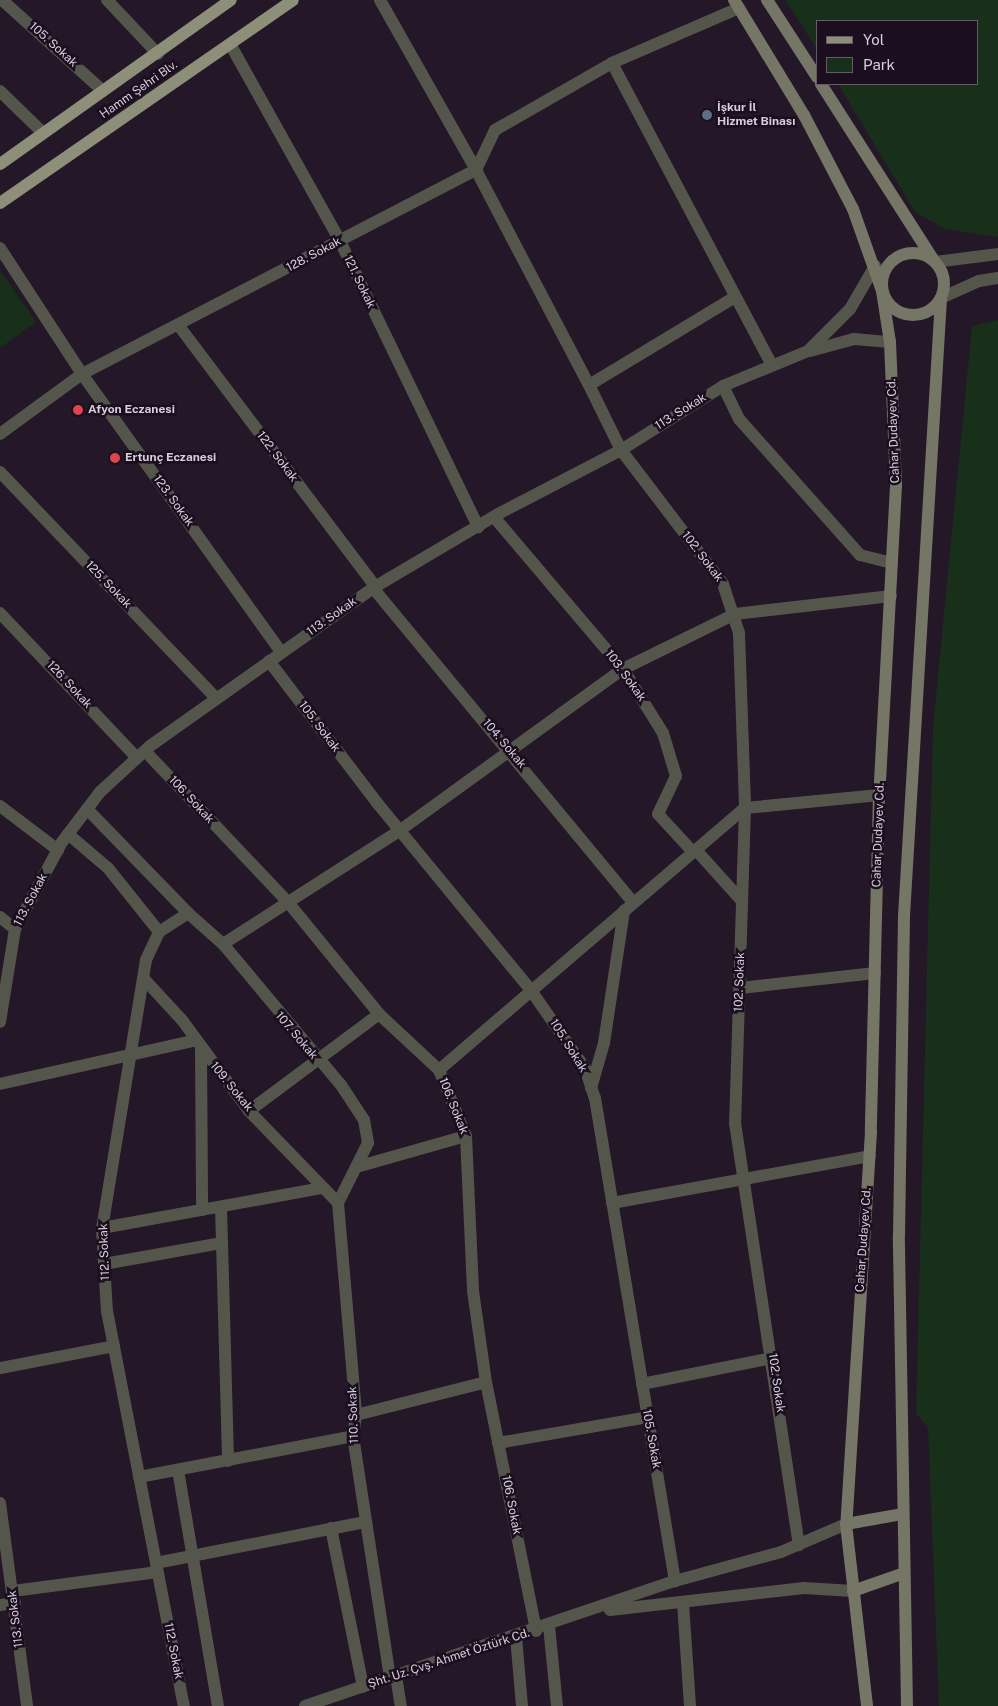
<!DOCTYPE html>
<html>
<head>
<meta charset="utf-8">
<style>
	body { margin:0 }
	#map { position:relative; width:998px; height:1706px; overflow:hidden; background:#231728; font-family:"Public Sans",sans-serif }
	div>[style] { position:absolute }
	.green>* { inset:0; background:#183019 }
	.minor>* { height:12px; margin:-6px; padding:0 6px; transform-origin:6px; border-radius:6px; background:#55564b }
	.tertiary>* { height:12px; margin:-6px; padding:0 6px; transform-origin:6px; border-radius:6px; background:#55564b }
	.secondary>* { height:12px; margin:-6px; padding:0 6px; transform-origin:6px; border-radius:6px; background:#757665 }
	.secondary>.ring { margin:-6px; padding:0; box-sizing:content-box; background:none; border:12px solid #757665; border-radius:50% }
	.primary>* { height:12px; margin:-6px; padding:0 6px; transform-origin:6px; border-radius:6px; background:#8e8f79 }
	.dots>* { width:14px; height:14px; translate:-50% -50%; box-sizing:border-box; border:2px solid #1a0e1f; border-radius:50% }
	span { translate:-50% -50%; white-space:nowrap; text-align:center; line-height:1.15; -webkit-text-stroke:5px #1a0e1f; paint-order:stroke }
	.street-label { font-size:12px; color:#d7ceda }
	.poi-label { font-size:12px; color:#d7ceda; font-weight:700 }
	.left { translate:0 -50%; text-align:left }
	.legend { position:absolute; left:816px; top:20px; width:162px; height:65px; box-sizing:border-box; background:#1a0e1f; border:1px solid #665b6a; margin:0; padding:6px 9px; list-style:none; font-size:15px; color:#d7ceda }
	.legend li { display:flex; align-items:center; gap:10px; height:25px }
	.legend b { width:25px; border:1px solid #665b6a }
</style>
</head>
<body>
<div id="map">
	<div class="green">
		<i style="clip-path:polygon(785px 0,998px 0,998px 237px,945px 229px,915px 212px,838px 84px,977px 84px,977px 21px,817px 21px,817px 49px)"></i>
		<i style="clip-path:polygon(0 270px,36px 322px,0 348px)"></i>
		<i style="clip-path:polygon(998px 320px,998px 1706px,939px 1706px,928px 1427px,916px 1414px,933px 727px,972px 326px)"></i>
	</div>
	<div class="minor">
		<i style="left:2px;top:0;width:136px;rotate:42deg"></i>
		<i style="left:107px;top:0;width:74px;rotate:46.6deg"></i>
		<i style="left:380px;top:0;width:195px;rotate:60.5deg"></i>
		<i style="left:476px;top:170px;width:243px;rotate:62.3deg"></i>
		<i style="left:739px;top:8px;width:138px;rotate:156.6deg"></i>
		<i style="left:612px;top:63px;width:340px;rotate:62.1deg"></i>
		<i style="left:230px;top:44px;width:226px;rotate:60.8deg"></i>
		<i style="left:340px;top:241px;width:318px;rotate:64.2deg"></i>
		<i style="left:0;top:91px;width:60px;rotate:44.3deg"></i>
		<i style="left:0;top:248px;width:150px;rotate:56.9deg"></i>
		<i style="left:82px;top:374px;width:342px;rotate:54.4deg"></i>
		<i style="left:935px;top:262px;width:64px;rotate:-7.2deg"></i>
		<i style="left:735px;top:297px;width:170px;rotate:148.9deg"></i>
		<i style="left:589px;top:385px;width:72px;rotate:63.8deg"></i>
		<i style="left:621px;top:450px;width:168px;rotate:52.7deg"></i>
		<i style="left:723px;top:584px;width:52px;rotate:71.9deg"></i>
		<i style="left:739px;top:633px;width:175px;rotate:88deg"></i>
		<i style="left:745px;top:808px;width:315px;rotate:91.8deg"></i>
		<i style="left:735px;top:1123px;width:427px;rotate:81.4deg"></i>
		<i style="left:941px;top:298px;width:42px;rotate:-24.1deg"></i>
		<i style="left:979px;top:281px;width:19px;rotate:-9deg"></i>
		<i style="left:179px;top:326px;width:327px;rotate:53deg"></i>
		<i style="left:810px;top:351px;width:46px;rotate:-15.3deg"></i>
		<i style="left:854px;top:339px;width:36px;rotate:5deg"></i>
		<i style="left:723px;top:386px;width:37px;rotate:64deg"></i>
		<i style="left:739px;top:419px;width:182px;rotate:48.3deg"></i>
		<i style="left:860px;top:555px;width:33px;rotate:14deg"></i>
		<i style="left:0;top:434px;width:102px;rotate:-36.2deg"></i>
		<i style="left:82px;top:374px;width:444px;rotate:-27.4deg"></i>
		<i style="left:476px;top:170px;width:44px;rotate:-64.6deg"></i>
		<i style="left:495px;top:130px;width:135px;rotate:-29.8deg"></i>
		<i style="left:0;top:472px;width:313px;rotate:46.3deg"></i>
		<i style="left:494px;top:517px;width:199px;rotate:49.7deg"></i>
		<i style="left:623px;top:669px;width:75px;rotate:58deg"></i>
		<i style="left:663px;top:733px;width:45px;rotate:73.2deg"></i>
		<i style="left:676px;top:776px;width:42px;rotate:115.3deg"></i>
		<i style="left:658px;top:814px;width:52px;rotate:47.4deg"></i>
		<i style="left:373px;top:588px;width:408px;rotate:50.4deg"></i>
		<i style="left:0;top:613px;width:199px;rotate:46.6deg"></i>
		<i style="left:269px;top:661px;width:180px;rotate:52.7deg"></i>
		<i style="left:378px;top:804px;width:239px;rotate:50.6deg"></i>
		<i style="left:530px;top:989px;width:96px;rotate:55.2deg"></i>
		<i style="left:585px;top:1068px;width:32px;rotate:72deg"></i>
		<i style="left:595px;top:1098px;width:490px;rotate:80.6deg"></i>
		<i style="left:145px;top:751px;width:207px;rotate:46.6deg"></i>
		<i style="left:287px;top:901px;width:146px;rotate:50.8deg"></i>
		<i style="left:379px;top:1014px;width:82px;rotate:43deg"></i>
		<i style="left:439px;top:1070px;width:71px;rotate:67.8deg"></i>
		<i style="left:466px;top:1136px;width:155px;rotate:87.4deg"></i>
		<i style="left:473px;top:1291px;width:92px;rotate:81.9deg"></i>
		<i style="left:486px;top:1382px;width:254px;rotate:78.6deg"></i>
		<i style="left:0;top:806px;width:73px;rotate:37.2deg"></i>
		<i style="left:87px;top:809px;width:145px;rotate:45.8deg"></i>
		<i style="left:68px;top:834px;width:52px;rotate:40.4deg"></i>
		<i style="left:108px;top:868px;width:82px;rotate:51.4deg"></i>
		<i style="left:696px;top:850px;width:69px;rotate:48deg"></i>
		<i style="left:0;top:917px;width:19px;rotate:39deg"></i>
		<i style="left:159px;top:932px;width:31px;rotate:115deg"></i>
		<i style="left:146px;top:960px;width:272px;rotate:99.3deg"></i>
		<i style="left:102px;top:1228px;width:83px;rotate:86.6deg"></i>
		<i style="left:107px;top:1311px;width:402px;rotate:79deg"></i>
		<i style="left:159px;top:932px;width:35px;rotate:-33deg"></i>
		<i style="left:188px;top:913px;width:47px;rotate:41.5deg"></i>
		<i style="left:223px;top:944px;width:184px;rotate:50.1deg"></i>
		<i style="left:341px;top:1085px;width:42px;rotate:56.7deg"></i>
		<i style="left:364px;top:1120px;width:23px;rotate:80deg"></i>
		<i style="left:368px;top:1143px;width:67px;rotate:116.6deg"></i>
		<i style="left:223px;top:944px;width:209px;rotate:-32.7deg"></i>
		<i style="left:399px;top:831px;width:276px;rotate:-35.9deg"></i>
		<i style="left:623px;top:669px;width:125px;rotate:-26.2deg"></i>
		<i style="left:735px;top:614px;width:157px;rotate:-6.6deg"></i>
		<i style="left:146px;top:981px;width:53px;rotate:47.3deg"></i>
		<i style="left:182px;top:1020px;width:113px;rotate:53.6deg"></i>
		<i style="left:249px;top:1111px;width:128px;rotate:45.9deg"></i>
		<i style="left:338px;top:1203px;width:213px;rotate:85.1deg"></i>
		<i style="left:356px;top:1415px;width:21px;rotate:98deg"></i>
		<i style="left:353px;top:1436px;width:245px;rotate:81.3deg"></i>
		<i style="left:740px;top:988px;width:136px;rotate:-6.3deg"></i>
		<i style="left:0;top:1022px;width:94px;rotate:-80.8deg"></i>
		<i style="left:15px;top:929px;width:99px;rotate:-61.6deg"></i>
		<i style="left:62px;top:842px;width:63px;rotate:-52.8deg"></i>
		<i style="left:100px;top:792px;width:68px;rotate:-42.6deg"></i>
		<i style="left:150px;top:746px;width:273px;rotate:-35.3deg"></i>
		<i style="left:373px;top:588px;width:147px;rotate:-30.6deg"></i>
		<i style="left:500px;top:513px;width:136px;rotate:-27.5deg"></i>
		<i style="left:621px;top:450px;width:120px;rotate:-32.1deg"></i>
		<i style="left:723px;top:386px;width:92px;rotate:-22.4deg"></i>
		<i style="left:808px;top:351px;width:59px;rotate:-45deg"></i>
		<i style="left:850px;top:309px;width:50px;rotate:-59.8deg"></i>
		<i style="left:201px;top:1050px;width:160px;rotate:89.6deg"></i>
		<i style="left:439px;top:1070px;width:403px;rotate:-40.6deg"></i>
		<i style="left:745px;top:808px;width:135px;rotate:-5.5deg"></i>
		<i style="left:0;top:1084px;width:198px;rotate:-12.6deg"></i>
		<i style="left:591px;top:1088px;width:47px;rotate:-73.9deg"></i>
		<i style="left:604px;top:1043px;width:134px;rotate:-81.4deg"></i>
		<i style="left:249px;top:1111px;width:162px;rotate:-36.7deg"></i>
		<i style="left:360px;top:1166px;width:110px;rotate:-15.8deg"></i>
		<i style="left:612px;top:1203px;width:262px;rotate:-10.3deg"></i>
		<i style="left:221px;top:1207px;width:254px;rotate:88.4deg"></i>
		<i style="left:102px;top:1228px;width:224px;rotate:-10.3deg"></i>
		<i style="left:104px;top:1264px;width:120px;rotate:-10.1deg"></i>
		<i style="left:0;top:1368px;width:116px;rotate:-10.9deg"></i>
		<i style="left:642px;top:1384px;width:133px;rotate:-11.3deg"></i>
		<i style="left:356px;top:1415px;width:134px;rotate:-14.2deg"></i>
		<i style="left:498px;top:1443px;width:152px;rotate:-9.8deg"></i>
		<i style="left:178px;top:1470px;width:239px;rotate:80.4deg"></i>
		<i style="left:139px;top:1477px;width:218px;rotate:-10.8deg"></i>
		<i style="left:0;top:1503px;width:205px;rotate:82.4deg"></i>
		<i style="left:331px;top:1528px;width:162px;rotate:78.6deg"></i>
		<i style="left:156px;top:1563px;width:213px;rotate:-11.1deg"></i>
		<i style="left:13px;top:1591px;width:146px;rotate:-7.5deg"></i>
		<i style="left:683px;top:1603px;width:103px;rotate:86.1deg"></i>
		<i style="left:0;top:1605px;width:15px;rotate:-8deg"></i>
		<i style="left:549px;top:1626px;width:80px;rotate:84.3deg"></i>
		<i style="left:516px;top:1637px;width:69px;rotate:85deg"></i>
		<i style="left:396px;top:1676px;width:30px;rotate:81deg"></i>
	</div>
	<div class="tertiary">
		<i style="left:610px;top:1610px;width:195px;rotate:-6.5deg"></i>
		<i style="left:804px;top:1588px;width:49px;rotate:3.5deg"></i>
		<i style="left:305px;top:1706px;width:391px;rotate:-18.7deg"></i>
		<i style="left:675px;top:1581px;width:110px;rotate:-15.3deg"></i>
		<i style="left:781px;top:1552px;width:71px;rotate:-23.3deg"></i>
	</div>
	<div class="secondary">
		<i style="left:734px;top:0;width:135px;rotate:58.7deg"></i>
		<i style="left:804px;top:115px;width:106px;rotate:62.5deg"></i>
		<i style="left:853px;top:209px;width:87px;rotate:70.5deg"></i>
		<i style="left:882px;top:291px;width:52px;rotate:81.1deg"></i>
		<i style="left:890px;top:342px;width:144px;rotate:87.6deg"></i>
		<i style="left:896px;top:486px;width:309px;rotate:93.1deg"></i>
		<i style="left:879px;top:795px;width:337px;rotate:91.4deg"></i>
		<i style="left:871px;top:1132px;width:393px;rotate:93.6deg"></i>
		<i style="left:846px;top:1524px;width:183px;rotate:83.4deg"></i>
		<i style="left:767px;top:0;width:92px;rotate:57deg"></i>
		<i style="left:821px;top:84px;width:211px;rotate:57.4deg"></i>
		<i class="ring" style="left:882px;top:253px;width:50px;height:50px"></i>
		<i style="left:846px;top:1524px;width:58px;rotate:-10deg"></i>
		<i style="left:853px;top:1591px;width:54px;rotate:-19.4deg"></i>
		<i style="left:907px;top:1706px;width:471px;rotate:-91deg"></i>
		<i style="left:899px;top:1235px;width:319px;rotate:-89.1deg"></i>
		<i style="left:904px;top:916px;width:619px;rotate:-86.57deg"></i>
	</div>
	<div class="primary">
		<i style="left:0;top:164px;width:283px;rotate:-35.4deg"></i>
		<i style="left:0;top:203px;width:356px;rotate:-34.7deg"></i>
	</div>
	<div class="dots">
		<i style="left:707px;top:115px;background:#5c6f8a"></i>
		<i style="left:78px;top:410px;background:#e0444e"></i>
		<i style="left:115px;top:458px;background:#e0444e"></i>
	</div>
	<div class="street-label">
		<span style="left:53px;top:45px;rotate:42deg">105. Sokak</span>
		<span style="left:139px;top:90px;rotate:-35deg">Hamm Şehri Blv.</span>
		<span style="left:314px;top:255px;rotate:-28deg">128. Sokak</span>
		<span style="left:359px;top:282px;rotate:64deg">121. Sokak</span>
		<span style="left:681px;top:412px;rotate:-32deg">113. Sokak</span>
		<span style="left:894px;top:431px;rotate:-92deg">Cahar Dudayev Cd.</span>
		<span style="left:277px;top:457px;rotate:53deg">122. Sokak</span>
		<span style="left:173px;top:501px;rotate:54deg">123. Sokak</span>
		<span style="left:702px;top:557px;rotate:53deg">102. Sokak</span>
		<span style="left:108px;top:585px;rotate:46deg">125. Sokak</span>
		<span style="left:332px;top:617px;rotate:-35deg">113. Sokak</span>
		<span style="left:625px;top:676px;rotate:54deg">103. Sokak</span>
		<span style="left:69px;top:685px;rotate:47deg">126. Sokak</span>
		<span style="left:319px;top:727px;rotate:53deg">105. Sokak</span>
		<span style="left:504px;top:744px;rotate:50deg">104. Sokak</span>
		<span style="left:191px;top:800px;rotate:47deg">106. Sokak</span>
		<span style="left:879px;top:835px;rotate:-88deg">Cahar Dudayev Cd.</span>
		<span style="left:31px;top:900px;rotate:-62deg">113. Sokak</span>
		<span style="left:740px;top:982px;rotate:-88deg">102. Sokak</span>
		<span style="left:296px;top:1036px;rotate:50deg">107. Sokak</span>
		<span style="left:568px;top:1046px;rotate:58deg">105. Sokak</span>
		<span style="left:231px;top:1087px;rotate:51deg">109. Sokak</span>
		<span style="left:453px;top:1106px;rotate:68deg">106. Sokak</span>
		<span style="left:864px;top:1240px;rotate:-86deg">Cahar Dudayev Cd.</span>
		<span style="left:105px;top:1252px;rotate:-92deg">112. Sokak</span>
		<span style="left:776px;top:1383px;rotate:82deg">102. Sokak</span>
		<span style="left:354px;top:1415px;rotate:-92deg">110. Sokak</span>
		<span style="left:651px;top:1439px;rotate:80deg">105. Sokak</span>
		<span style="left:511px;top:1505px;rotate:79deg">106. Sokak</span>
		<span style="left:16px;top:1619px;rotate:-97deg">113. Sokak</span>
		<span style="left:173px;top:1651px;rotate:79deg">112. Sokak</span>
		<span style="left:449px;top:1659px;rotate:-18deg">Şht. Uz. Çvş. Ahmet Öztürk Cd.</span>
	</div>
	<div class="poi-label">
		<span class="left" style="left:717px;top:115px">İşkur İl<br>Hizmet Binası</span>
		<span class="left" style="left:88px;top:410px">Afyon Eczanesi</span>
		<span class="left" style="left:125px;top:458px">Ertunç Eczanesi</span>
	</div>
	<ul class="legend">
	<li><b style="height:6px;background:#8e8f79"></b>Yol</li>
	<li><b style="height:14px;background:#183019"></b>Park</li>
	</ul>
</div>
</body>
</html>
